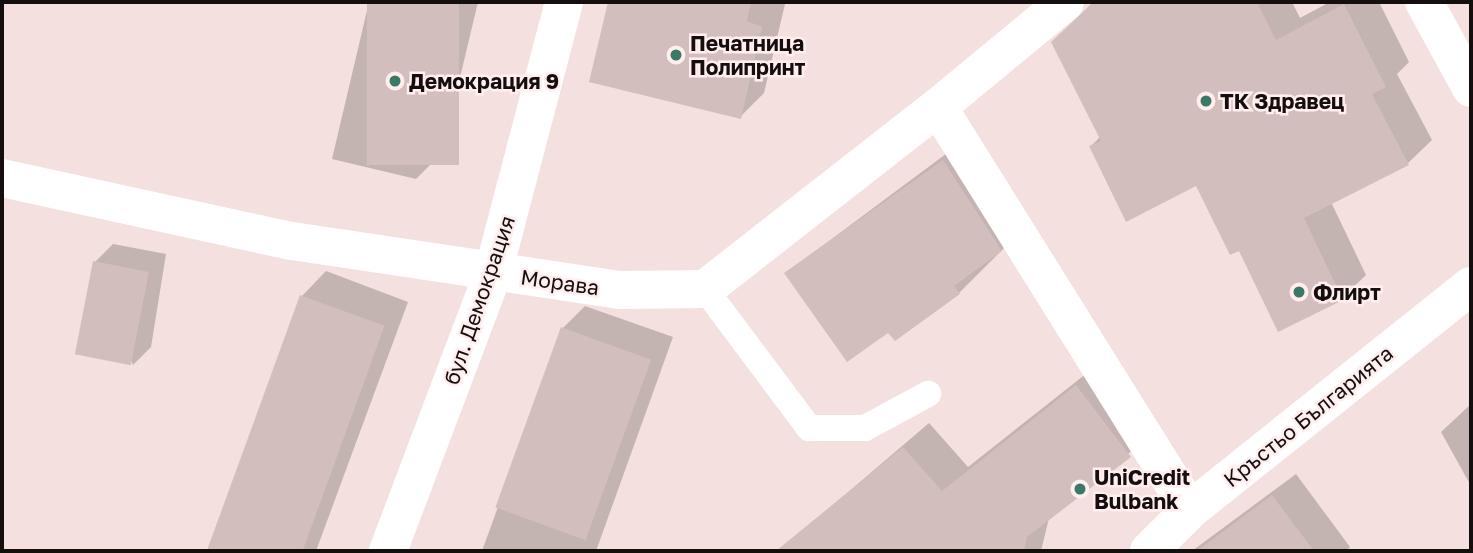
<!DOCTYPE html>
<html>
<head>
<meta charset="utf-8">
<style>
	body { margin:0 }
	#map { position:relative; width:1473px; height:553px; overflow:hidden; background:#f4e0de; font-family:"Golos Text",sans-serif }
	div>[style] { position:absolute }
	.shadow>* { inset:0; background:#0003 }
	.building>* { inset:0; background:#d2bebd; transform-origin:0 0 }
	.lane>* { height:26px; margin:-13px; padding:0 13px; transform-origin:13px; border-radius:13px; background:#fff }
	.street>* { height:38px; margin:-19px; padding:0 19px; transform-origin:19px; border-radius:19px; background:#fff }
	.secondary>* { height:38px; margin:-19px; padding:0 19px; transform-origin:19px; border-radius:19px; background:#fff }
	.dots>* { width:19px; height:19px; translate:-50% -50%; box-sizing:border-box; border:4px solid #ffeeed; border-radius:50% }
	span { translate:-50% -50%; white-space:nowrap; text-align:center; line-height:1.15; -webkit-text-stroke:5px #ffeeed; paint-order:stroke }
	.poi-label { font-size:21px; color:#150e0e; font-weight:700 }
	.left { translate:0 -50%; text-align:left }
	.street-label { font-size:21px; color:#150e0e }
	.frame { position:absolute; inset:0; border:4px solid #150e0e; pointer-events:none }
</style>
</head>
<body>
<div id="map">
	<div class="shadow">
		<i style="clip-path:polygon(369px 2px,478px 2px,442px 153px,416px 179px,332px 159px)"></i>
		<i style="clip-path:polygon(610px 2px,785px 4px,764px 93px,740px 117px,591px 81px)"></i>
		<i style="clip-path:polygon(1093px 2px,1292px 2px,1300px 18px,1330px 2px,1379px 2px,1409px 62px,1397px 74px,1432px 140px,1408px 163px,1331px 202px,1366px 275px,1342px 298px,1197px 184px,1091px 146px,1101px 136px,1053px 43px)"></i>
		<i style="clip-path:polygon(966px 139px,1024px 228px,959px 293px,889px 331px,786px 273px)"></i>
		<i style="clip-path:polygon(113px 244px,166px 254px,151px 347px,133px 365px,95px 262px)"></i>
		<i style="clip-path:polygon(326px 271px,408px 302px,316px 551px,207px 551px,302px 296px)"></i>
		<i style="clip-path:polygon(585px 306px,673px 337px,596px 551px,482px 551px,563px 328px)"></i>
		<i style="clip-path:polygon(1101px 362px,1155px 432px,1049px 518px,1041px 551px,784px 547px,929px 423px,968px 467px)"></i>
		<i style="clip-path:polygon(1471px 404px,1471px 486px,1441px 432px)"></i>
		<i style="clip-path:polygon(1296px 474px,1350px 547px,1346px 551px,1192px 551px)"></i>
	</div>
	<div class="building">
		<i style="left:367px;top:2px;width:92px;height:163px"></i>
		<i style="clip-path:polygon(608px 2px,751px 2px,747px 21px,762px 27px,741px 119px,589px 82px)"></i>
		<i style="clip-path:polygon(1094px 2px,1257px 2px,1276px 40px,1344px 4px,1386px 87px,1372px 94px,1409px 165px,1304px 218px,1343px 300px,1278px 332px,1239px 251px,1230px 255px,1196px 186px,1126px 222px,1089px 146px,1101px 141px,1051px 42px)"></i>
		<i style="clip-path:polygon(943px 160px,1002px 251px,954px 286px,960px 294px,895px 341px,888px 333px,847px 362px,784px 273px)"></i>
		<i style="left:93px;top:261px;width:57px;height:95px;rotate:11deg"></i>
		<i style="left:300px;top:295px;width:90px;height:273px;rotate:20deg"></i>
		<i style="left:561px;top:327px;width:96px;height:192px;rotate:20deg"></i>
		<i style="clip-path:polygon(1076px 385px,1131px 457px,1027px 537px,1024px 551px,776px 551px,903px 447px,942px 491px)"></i>
		<i style="clip-path:polygon(1272px 495px,1314px 551px,1197px 551px)"></i>
	</div>
	<div class="lane">
		<i style="left:705px;top:289px;width:174px;rotate:53.2deg"></i>
		<i style="left:809px;top:428px;width:56px"></i>
		<i style="left:865px;top:428px;width:72px;rotate:-28.4deg"></i>
	</div>
	<div class="street">
		<i style="left:1065px;top:2px;width:165px;rotate:140.4deg"></i>
		<i style="left:938px;top:107px;width:475px;rotate:58deg"></i>
		<i style="left:1424px;top:2px;width:98px;rotate:61.3deg"></i>
		<i style="left:2px;top:178px;width:297px;rotate:12.3deg"></i>
		<i style="left:292px;top:241px;width:331px;rotate:8.5deg"></i>
		<i style="left:619px;top:290px;width:86px;rotate:-0.7deg"></i>
		<i style="left:705px;top:289px;width:296px;rotate:-38deg"></i>
		<i style="left:1149px;top:551px;width:58px;rotate:-45deg"></i>
		<i style="left:1190px;top:510px;width:359px;rotate:-38.6deg"></i>
	</div>
	<div class="secondary">
		<i style="left:388px;top:551px;width:297px;rotate:-69.3deg"></i>
		<i style="left:493px;top:273px;width:280px;rotate:-75.3deg"></i>
	</div>
	<div class="dots">
		<i style="left:676px;top:55px;background:#3a7966"></i>
		<i style="left:395px;top:81px;background:#3a7966"></i>
		<i style="left:1206px;top:101px;background:#3a7966"></i>
		<i style="left:1299px;top:292px;background:#3a7966"></i>
		<i style="left:1080px;top:489px;background:#3a7966"></i>
	</div>
	<div class="poi-label">
		<span class="left" style="left:690px;top:55px">Печатница<br>Полипринт</span>
		<span class="left" style="left:409px;top:81px">Демокрация 9</span>
		<span class="left" style="left:1220px;top:101px">ТК Здравец</span>
		<span class="left" style="left:1313px;top:292px">Флирт</span>
		<span class="left" style="left:1094px;top:489px">UniCredit<br>Bulbank</span>
	</div>
	<div class="street-label">
		<span style="left:560px;top:282px;rotate:8deg">Морава</span>
		<span style="left:479px;top:300px;rotate:-71deg">бул. Демокрация</span>
		<span style="left:1308px;top:416px;rotate:-39deg">Кръстьо Българията</span>
	</div>
	<div class="frame"></div>
</div>
</body>
</html>
